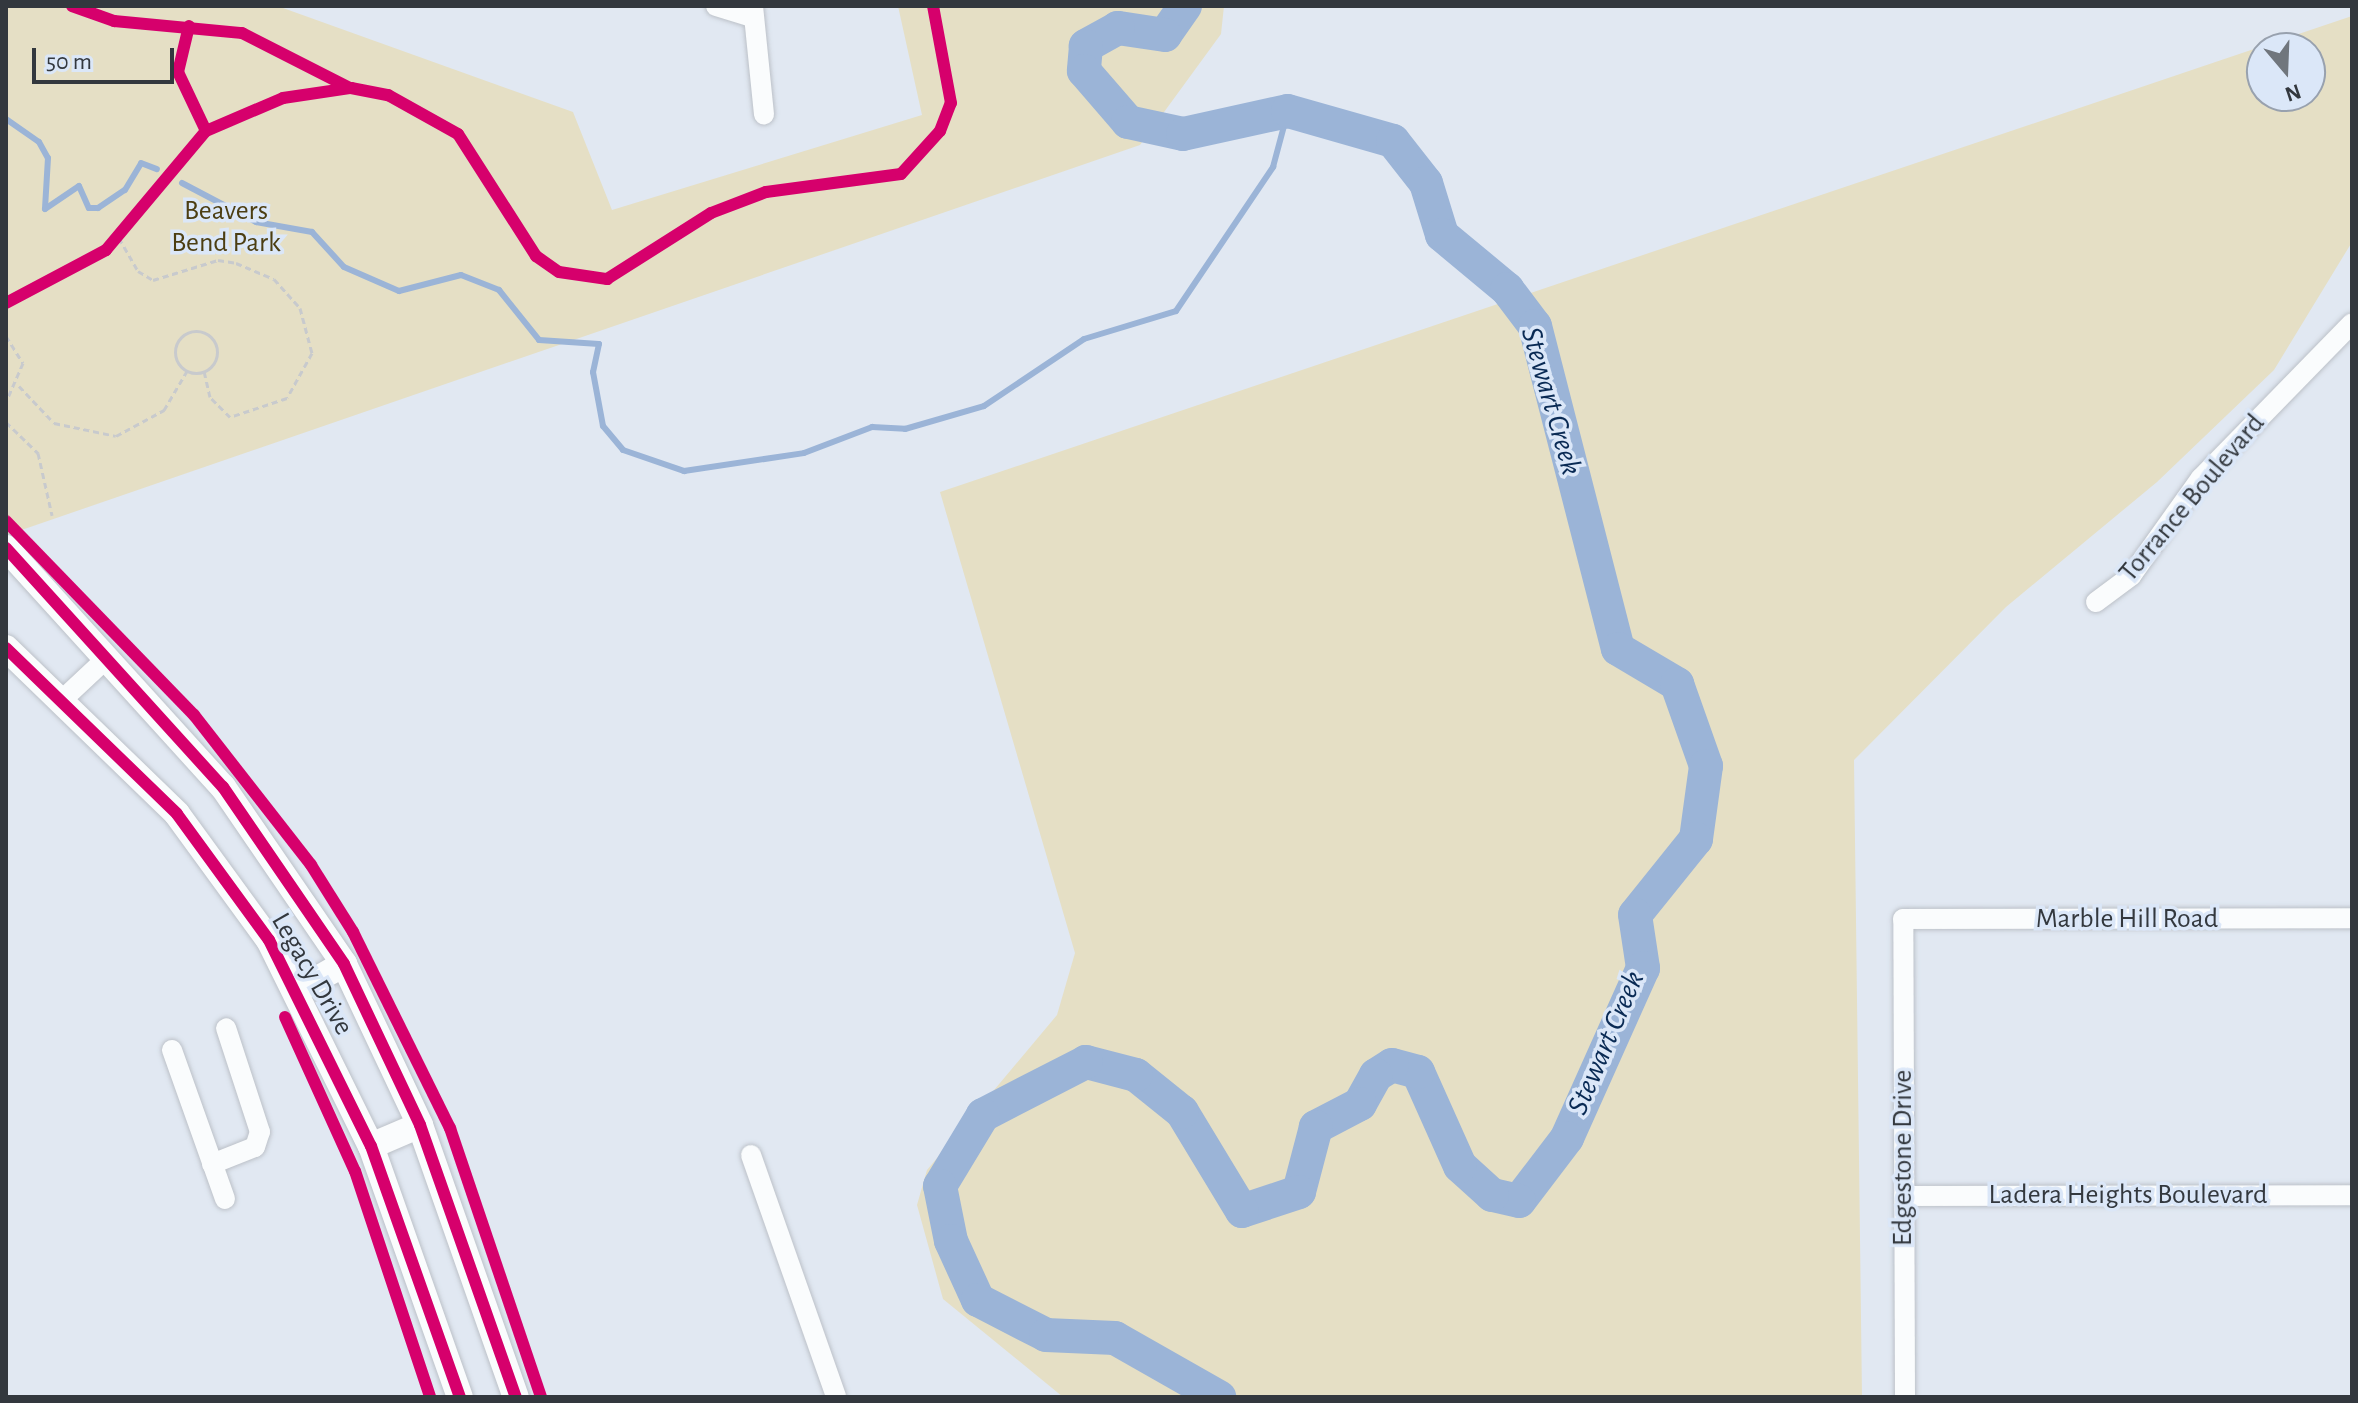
<!DOCTYPE html>
<html>
<head>
<meta charset="utf-8">
<style>
	body { margin:0 }
	#map { position:relative; width:2358px; height:1403px; overflow:hidden; background:#e1e8f2; font-family:"Alegreya Sans",sans-serif }
	div>[style] { position:absolute }
	.green>* { inset:0; background:#e5dfc5 }
	.stream>* { height:6px; margin:-3px; padding:0 3px; transform-origin:3px; border-radius:3px; background:#9bb4d7 }
	.river>* { height:34px; margin:-17px; padding:0 17px; transform-origin:17px; border-radius:17px; background:#9bb4d7 }
	.path>* { height:3px; margin-top:-1.5px; transform-origin:0; background:repeating-linear-gradient(90deg,#c8cacd 0 6px,transparent 0 10px) }
	.path>.ring { margin:-1.5px; padding:0; box-sizing:content-box; background:none; border:3px solid #c8cacd; border-radius:50% }
	.roads { filter:drop-shadow(0 0 2px #bcc1c8) drop-shadow(0 0 2px #bcc1c8) }
	.minor>* { height:20px; margin:-10px; padding:0 10px; transform-origin:10px; border-radius:10px; background:#fafcfd }
	.major>* { height:26px; margin:-13px; padding:0 13px; transform-origin:13px; border-radius:13px; background:#fafcfd }
	.cycleway>* { height:12px; margin:-6px; padding:0 6px; transform-origin:6px; border-radius:6px; background:#d6006c }
	span { translate:-50% -50%; white-space:nowrap; text-align:center; line-height:1.15; -webkit-text-stroke:7px #dbe7f8; paint-order:stroke }
	.park-label { font-size:28px; color:#4c3e12 }
	.street-label { font-size:28px; color:#33383e }
	.water-label { font-size:30px; color:#092a54; font-style:italic }
	.frame { position:absolute; inset:0; border:8px solid #33383e; pointer-events:none }
	.north { position:absolute; left:2246px; top:32px; width:80px; height:80px; box-sizing:border-box; background:#dbe7f8; border:2px solid #98a1ae; border-radius:50%; rotate:161deg; font-size:22px; font-weight:700; line-height:32px; text-align:center; color:#33383e }
	.north::after { content:''; display:block; margin:auto; width:28px; height:36px; background:#70767d; clip-path:polygon(50% 0,100% 100%,50% 72%,0 100%) }
	.scale { position:absolute; left:32px; top:48px; width:142px; height:36px; box-sizing:border-box; border:4px solid #33383e; border-top:0; padding-left:10px; font-size:24px; line-height:28px; white-space:nowrap; color:#33383e; -webkit-text-stroke:6px #dbe7f8; paint-order:stroke }
</style>
</head>
<body>
<div id="map">
	<div class="green">
		<i style="clip-path:polygon(6px 6px,283px 8px,573px 112px,612px 210px,922px 115px,898px 6px,1224px 6px,1221px 34px,1140px 145px,7px 535px)"></i>
		<i style="clip-path:polygon(evenodd,2352px 16px,2352px 242px,2274px 370px,2157px 482px,2006px 607px,1854px 760px,1862px 1397px,1063px 1397px,943px 1299px,917px 1205px,927px 1170px,1057px 1015px,1075px 953px,940px 492px,2352px 16px,2262px 48px,2310px 48px,2310px 96px,2262px 96px,2262px 48px)"></i>
	</div>
	<div class="stream">
		<i style="left:6px;top:119px;width:40px;rotate:34.9deg"></i>
		<i style="left:39px;top:142px;width:18px;rotate:61deg"></i>
		<i style="left:48px;top:158px;width:51px;rotate:93.4deg"></i>
		<i style="left:45px;top:209px;width:41px;rotate:-34.1deg"></i>
		<i style="left:79px;top:186px;width:24px;rotate:66deg"></i>
		<i style="left:89px;top:208px;width:9px"></i>
		<i style="left:98px;top:208px;width:32px;rotate:-34deg"></i>
		<i style="left:125px;top:190px;width:31px;rotate:-59deg"></i>
		<i style="left:141px;top:163px;width:17px;rotate:21deg"></i>
		<i style="left:182px;top:183px;width:84px;rotate:27.8deg"></i>
		<i style="left:256px;top:222px;width:57px;rotate:10.1deg"></i>
		<i style="left:312px;top:232px;width:47px;rotate:47.6deg"></i>
		<i style="left:344px;top:267px;width:60px;rotate:23.6deg"></i>
		<i style="left:399px;top:291px;width:64px;rotate:-14.5deg"></i>
		<i style="left:461px;top:275px;width:41px;rotate:21.5deg"></i>
		<i style="left:499px;top:290px;width:64px;rotate:51.3deg"></i>
		<i style="left:539px;top:340px;width:60px;rotate:3.8deg"></i>
		<i style="left:599px;top:344px;width:29px;rotate:102deg"></i>
		<i style="left:593px;top:372px;width:55px;rotate:79.5deg"></i>
		<i style="left:603px;top:426px;width:31px;rotate:50deg"></i>
		<i style="left:623px;top:450px;width:65px;rotate:19deg"></i>
		<i style="left:684px;top:471px;width:121px;rotate:-8.5deg"></i>
		<i style="left:804px;top:453px;width:73px;rotate:-20.9deg"></i>
		<i style="left:872px;top:427px;width:33px;rotate:3deg"></i>
		<i style="left:905px;top:429px;width:82px;rotate:-16.2deg"></i>
		<i style="left:984px;top:406px;width:120px;rotate:-33.8deg"></i>
		<i style="left:1084px;top:339px;width:96px;rotate:-16.9deg"></i>
		<i style="left:1176px;top:311px;width:174px;rotate:-56deg"></i>
		<i style="left:1273px;top:167px;width:58px;rotate:-75deg"></i>
	</div>
	<div class="river">
		<i style="left:1185px;top:6px;width:35px;rotate:125deg"></i>
		<i style="left:1165px;top:35px;width:48px;rotate:-171.5deg"></i>
		<i style="left:1118px;top:28px;width:37px;rotate:151deg"></i>
		<i style="left:1086px;top:46px;width:25px;rotate:95deg"></i>
		<i style="left:1084px;top:71px;width:67px;rotate:49.2deg"></i>
		<i style="left:1128px;top:122px;width:56px;rotate:12.3deg"></i>
		<i style="left:1183px;top:134px;width:107px;rotate:-12.4deg"></i>
		<i style="left:1288px;top:111px;width:109px;rotate:15.9deg"></i>
		<i style="left:1393px;top:141px;width:53px;rotate:51.8deg"></i>
		<i style="left:1426px;top:183px;width:54px;rotate:72.9deg"></i>
		<i style="left:1442px;top:235px;width:85px;rotate:39.7deg"></i>
		<i style="left:1507px;top:289px;width:46px;rotate:52.9deg"></i>
		<i style="left:1535px;top:326px;width:333px;rotate:75.6deg"></i>
		<i style="left:1618px;top:649px;width:69px;rotate:30.7deg"></i>
		<i style="left:1677px;top:684px;width:87px;rotate:70.5deg"></i>
		<i style="left:1706px;top:766px;width:74px;rotate:97.8deg"></i>
		<i style="left:1696px;top:839px;width:97px;rotate:128.8deg"></i>
		<i style="left:1635px;top:915px;width:54px;rotate:81.4deg"></i>
		<i style="left:1643px;top:968px;width:186px;rotate:114.1deg"></i>
		<i style="left:1567px;top:1138px;width:79px;rotate:127.3deg"></i>
		<i style="left:1519px;top:1201px;width:28px;rotate:-167deg"></i>
		<i style="left:1492px;top:1195px;width:43px;rotate:-137.8deg"></i>
		<i style="left:1460px;top:1166px;width:103px;rotate:-114.1deg"></i>
		<i style="left:1418px;top:1072px;width:27px;rotate:-165deg"></i>
		<i style="left:1392px;top:1065px;width:19px;rotate:148deg"></i>
		<i style="left:1376px;top:1075px;width:33px;rotate:119deg"></i>
		<i style="left:1360px;top:1104px;width:50px;rotate:152.4deg"></i>
		<i style="left:1316px;top:1127px;width:67px;rotate:104.7deg"></i>
		<i style="left:1299px;top:1192px;width:60px;rotate:161.6deg"></i>
		<i style="left:1242px;top:1211px;width:116px;rotate:-121.2deg"></i>
		<i style="left:1182px;top:1112px;width:59px;rotate:-141.2deg"></i>
		<i style="left:1136px;top:1075px;width:52px;rotate:-165.4deg"></i>
		<i style="left:1086px;top:1062px;width:116px;rotate:152.8deg"></i>
		<i style="left:983px;top:1115px;width:83px;rotate:121.2deg"></i>
		<i style="left:940px;top:1186px;width:56px;rotate:78.7deg"></i>
		<i style="left:951px;top:1241px;width:65px;rotate:65.4deg"></i>
		<i style="left:978px;top:1300px;width:76px;rotate:27.2deg"></i>
		<i style="left:1046px;top:1335px;width:69px;rotate:2.5deg"></i>
		<i style="left:1115px;top:1338px;width:120px;rotate:29.6deg"></i>
	</div>
	<div class="path">
		<i style="left:119px;top:238px;width:38px;rotate:60deg"></i>
		<i style="left:138px;top:271px;width:17px;rotate:31deg"></i>
		<i style="left:153px;top:280px;width:68px;rotate:-17.1deg"></i>
		<i style="left:218px;top:260px;width:18px;rotate:9deg"></i>
		<i style="left:236px;top:263px;width:41px;rotate:22.8deg"></i>
		<i style="left:274px;top:279px;width:39px;rotate:48deg"></i>
		<i style="left:300px;top:308px;width:47px;rotate:75.1deg"></i>
		<i style="left:312px;top:353px;width:51px;rotate:119.1deg"></i>
		<i style="left:287px;top:398px;width:60px;rotate:161.6deg"></i>
		<i style="left:230px;top:417px;width:28px;rotate:-135deg"></i>
		<i style="left:210px;top:397px;width:27px;rotate:-103deg"></i>
		<i class="ring" style="left:175px;top:331px;width:39px;height:39px"></i>
		<i style="left:6px;top:336px;width:32px;rotate:58deg"></i>
		<i style="left:23px;top:363px;width:43px;rotate:113.6deg"></i>
		<i style="left:19px;top:386px;width:51px;rotate:46.6deg"></i>
		<i style="left:54px;top:423px;width:63px;rotate:11.8deg"></i>
		<i style="left:116px;top:436px;width:55px;rotate:-28.4deg"></i>
		<i style="left:164px;top:410px;width:45px;rotate:-59.5deg"></i>
		<i style="left:6px;top:422px;width:45px;rotate:44.1deg"></i>
		<i style="left:38px;top:453px;width:64px;rotate:77.3deg"></i>
	</div>
	<div class="roads">
		<div class="minor">
			<i style="left:716px;top:6px;width:34px;rotate:17deg"></i>
			<i style="left:753px;top:6px;width:109px;rotate:84.2deg"></i>
			<i style="left:2096px;top:602px;width:44px;rotate:-36.6deg"></i>
			<i style="left:2131px;top:576px;width:120px;rotate:-54.5deg"></i>
			<i style="left:2201px;top:478px;width:216px;rotate:-45.7deg"></i>
			<i style="left:61px;top:701px;width:64px;rotate:-43.1deg"></i>
			<i style="left:172px;top:1050px;width:158px;rotate:70.4deg"></i>
			<i style="left:751px;top:1155px;width:256px;rotate:70.6deg"></i>
			<i style="left:212px;top:1164px;width:46px;rotate:-21.6deg"></i>
			<i style="left:255px;top:1147px;width:16px;rotate:-72deg"></i>
			<i style="left:260px;top:1132px;width:109px;rotate:-108.1deg"></i>
			<i style="left:1904px;top:1196px;width:448px;rotate:-0.1deg"></i>
			<i style="left:1905px;top:1397px;width:478px;rotate:-90.2deg"></i>
			<i style="left:1903px;top:919px;width:449px;rotate:-0.1deg"></i>
		</div>
		<div class="major">
			<i style="left:6px;top:548px;width:323px;rotate:47.8deg"></i>
			<i style="left:223px;top:787px;width:214px;rotate:55.6deg"></i>
			<i style="left:344px;top:964px;width:178px;rotate:64.7deg"></i>
			<i style="left:420px;top:1125px;width:288px;rotate:70.6deg"></i>
			<i style="left:6px;top:648px;width:238px;rotate:44.1deg"></i>
			<i style="left:177px;top:814px;width:156px;rotate:53.9deg"></i>
			<i style="left:269px;top:940px;width:230px;rotate:63.7deg"></i>
			<i style="left:371px;top:1146px;width:266px;rotate:70.5deg"></i>
			<i style="left:298px;top:990px;width:53px;rotate:-29.5deg"></i>
			<i style="left:371px;top:1146px;width:53px;rotate:-23.2deg"></i>
		</div>
	</div>
	<div class="cycleway">
		<i style="left:72px;top:6px;width:45px;rotate:19.7deg"></i>
		<i style="left:114px;top:21px;width:129px;rotate:5.4deg"></i>
		<i style="left:242px;top:33px;width:119px;rotate:27deg"></i>
		<i style="left:189px;top:26px;width:47px;rotate:103.4deg"></i>
		<i style="left:178px;top:72px;width:65px;rotate:64.6deg"></i>
		<i style="left:6px;top:303px;width:113px;rotate:-27.9deg"></i>
		<i style="left:106px;top:250px;width:155px;rotate:-50deg"></i>
		<i style="left:206px;top:131px;width:84px;rotate:-23.2deg"></i>
		<i style="left:283px;top:98px;width:69px;rotate:-8.4deg"></i>
		<i style="left:351px;top:88px;width:38px;rotate:11deg"></i>
		<i style="left:388px;top:95px;width:80px;rotate:29.1deg"></i>
		<i style="left:458px;top:134px;width:145px;rotate:57.4deg"></i>
		<i style="left:536px;top:256px;width:28px;rotate:35deg"></i>
		<i style="left:559px;top:272px;width:49px;rotate:8.3deg"></i>
		<i style="left:607px;top:279px;width:123px;rotate:-32.4deg"></i>
		<i style="left:711px;top:213px;width:59px;rotate:-20.9deg"></i>
		<i style="left:766px;top:192px;width:136px;rotate:-7.6deg"></i>
		<i style="left:901px;top:174px;width:58px;rotate:-47.8deg"></i>
		<i style="left:940px;top:131px;width:30px;rotate:-69deg"></i>
		<i style="left:951px;top:103px;width:99px;rotate:-100.5deg"></i>
		<i style="left:6px;top:521px;width:270px;rotate:45.9deg"></i>
		<i style="left:194px;top:715px;width:190px;rotate:52deg"></i>
		<i style="left:311px;top:865px;width:79px;rotate:57.9deg"></i>
		<i style="left:353px;top:932px;width:219px;rotate:63.7deg"></i>
		<i style="left:450px;top:1128px;width:284px;rotate:71.3deg"></i>
		<i style="left:6px;top:548px;width:323px;rotate:47.8deg"></i>
		<i style="left:223px;top:787px;width:214px;rotate:55.6deg"></i>
		<i style="left:344px;top:964px;width:178px;rotate:64.7deg"></i>
		<i style="left:420px;top:1125px;width:288px;rotate:70.6deg"></i>
		<i style="left:6px;top:648px;width:238px;rotate:44.1deg"></i>
		<i style="left:177px;top:814px;width:156px;rotate:53.9deg"></i>
		<i style="left:269px;top:940px;width:230px;rotate:63.7deg"></i>
		<i style="left:371px;top:1146px;width:266px;rotate:70.5deg"></i>
		<i style="left:285px;top:1017px;width:169px;rotate:65.6deg"></i>
		<i style="left:355px;top:1171px;width:238px;rotate:71.6deg"></i>
	</div>
	<div class="park-label">
		<span style="left:226px;top:227px">Beavers<br>Bend Park</span>
	</div>
	<div class="street-label">
		<span style="left:2192px;top:498px;rotate:-50deg">Torrance Boulevard</span>
		<span style="left:2127px;top:919px">Marble Hill Road</span>
		<span style="left:312px;top:974px;rotate:60deg">Legacy Drive</span>
		<span style="left:1903px;top:1158px;rotate:-90deg">Edgestone Drive</span>
		<span style="left:2128px;top:1195px">Ladera Heights Boulevard</span>
	</div>
	<div class="water-label">
		<span style="left:1551px;top:401px;rotate:74deg">Stewart Creek</span>
		<span style="left:1606px;top:1043px;rotate:-67deg">Stewart Creek</span>
	</div>
	<div class="frame"></div>
	<div class="north">N</div>
	<div class="scale">50 m</div>
</div>
</body>
</html>
